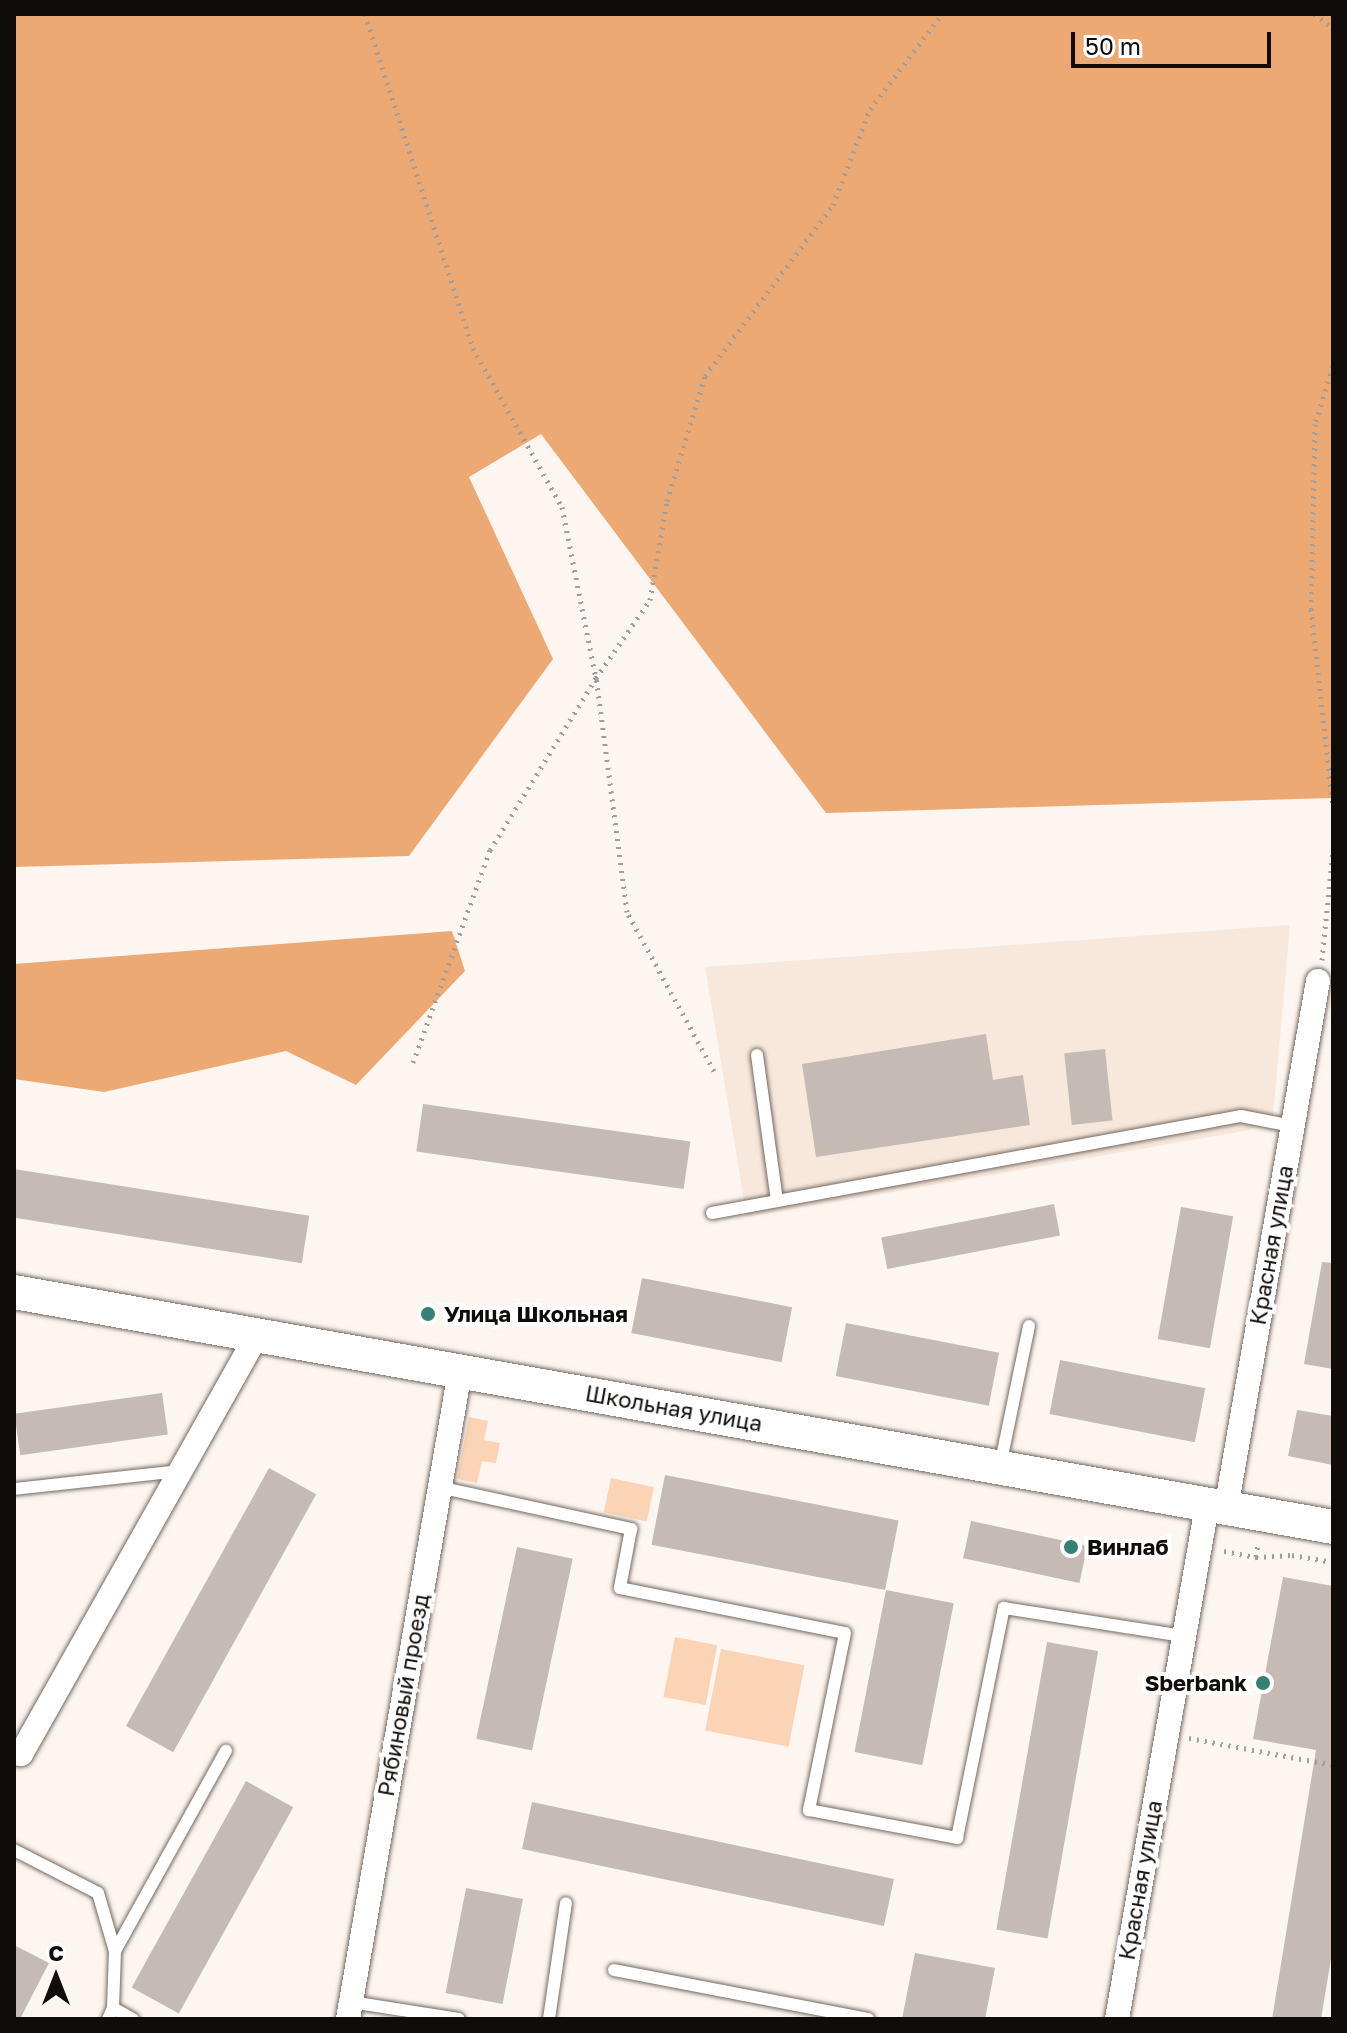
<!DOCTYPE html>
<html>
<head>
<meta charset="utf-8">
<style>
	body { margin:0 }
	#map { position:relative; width:1347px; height:2033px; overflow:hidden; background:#fdf5ef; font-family:"Golos Text",sans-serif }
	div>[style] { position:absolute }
	.built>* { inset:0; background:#f8e7db }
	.green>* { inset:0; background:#fbd3b5; transform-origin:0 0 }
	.forest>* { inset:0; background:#eda974 }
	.building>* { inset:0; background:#c5bbb4; transform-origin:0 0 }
	.path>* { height:5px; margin-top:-2.5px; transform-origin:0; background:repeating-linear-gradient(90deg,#a39d99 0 2px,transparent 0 8px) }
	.roads { filter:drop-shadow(0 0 2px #726962) drop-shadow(0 0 2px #726962) }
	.lane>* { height:12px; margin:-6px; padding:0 6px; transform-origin:6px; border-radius:6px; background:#fff }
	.street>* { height:24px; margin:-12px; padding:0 12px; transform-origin:12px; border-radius:12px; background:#fff }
	.secondary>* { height:34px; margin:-17px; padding:0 17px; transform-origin:17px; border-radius:17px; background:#fff }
	.dots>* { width:22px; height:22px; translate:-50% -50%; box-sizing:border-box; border:4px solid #fff; border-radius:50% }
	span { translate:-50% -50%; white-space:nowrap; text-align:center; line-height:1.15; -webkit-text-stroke:8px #fff; paint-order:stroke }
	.street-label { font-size:22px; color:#0f0c0a }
	.poi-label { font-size:22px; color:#0f0c0a; font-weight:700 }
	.left { translate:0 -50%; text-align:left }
	.right { translate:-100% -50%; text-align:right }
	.frame { position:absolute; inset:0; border:16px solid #0f0c0a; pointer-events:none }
	.north { position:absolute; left:16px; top:1937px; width:80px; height:80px; -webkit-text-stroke:6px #fff; paint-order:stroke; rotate:0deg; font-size:22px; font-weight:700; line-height:32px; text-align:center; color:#0f0c0a }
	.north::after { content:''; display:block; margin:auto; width:28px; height:36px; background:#0f0c0a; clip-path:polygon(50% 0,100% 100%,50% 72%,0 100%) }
	.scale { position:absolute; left:1071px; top:32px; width:200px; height:36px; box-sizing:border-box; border:4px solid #0f0c0a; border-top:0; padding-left:10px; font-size:24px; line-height:28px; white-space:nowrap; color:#0f0c0a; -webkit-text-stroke:6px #fff; paint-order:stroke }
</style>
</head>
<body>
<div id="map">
	<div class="built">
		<i style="clip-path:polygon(1290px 925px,1273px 1116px,1250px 1130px,747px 1217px,705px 967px)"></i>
	</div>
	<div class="green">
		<i style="clip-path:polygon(469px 1417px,488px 1421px,484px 1440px,500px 1443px,496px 1463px,482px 1461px,477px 1483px,457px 1479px)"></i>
		<i style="left:611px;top:1478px;width:44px;height:35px;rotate:12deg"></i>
		<i style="left:675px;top:1637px;width:43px;height:61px;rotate:11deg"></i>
		<i style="left:721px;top:1649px;width:85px;height:83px;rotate:11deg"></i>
	</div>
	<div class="forest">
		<i style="clip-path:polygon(14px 14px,1333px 14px,1333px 798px,826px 813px,541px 434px,469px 477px,553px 659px,409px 856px,14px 867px)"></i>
		<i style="clip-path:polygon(452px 931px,465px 971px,356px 1085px,286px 1051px,104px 1092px,14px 1079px,14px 964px)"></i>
	</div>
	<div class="building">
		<i style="clip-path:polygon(986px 1034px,993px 1080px,1023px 1075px,1030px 1125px,816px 1157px,802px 1064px)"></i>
		<i style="left:1105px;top:1049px;width:72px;height:41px;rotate:84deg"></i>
		<i style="left:423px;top:1104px;width:270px;height:48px;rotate:8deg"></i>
		<i style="left:14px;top:1169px;width:299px;height:48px;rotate:9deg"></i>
		<i style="left:1054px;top:1204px;width:32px;height:176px;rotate:79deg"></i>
		<i style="left:1181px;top:1207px;width:53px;height:134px;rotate:10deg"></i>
		<i style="clip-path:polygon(1322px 1262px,1333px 1263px,1333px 1369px,1304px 1364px)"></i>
		<i style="left:642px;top:1278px;width:153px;height:56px;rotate:11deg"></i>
		<i style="left:846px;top:1323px;width:156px;height:54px;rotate:11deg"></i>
		<i style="left:1060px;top:1360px;width:148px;height:55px;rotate:11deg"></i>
		<i style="left:162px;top:1393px;width:42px;height:149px;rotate:82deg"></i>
		<i style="clip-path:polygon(1297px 1410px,1333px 1416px,1333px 1465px,1288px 1456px)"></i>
		<i style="left:269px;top:1468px;width:54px;height:295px;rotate:29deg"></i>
		<i style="left:665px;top:1475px;width:238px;height:71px;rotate:11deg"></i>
		<i style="left:971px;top:1521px;width:119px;height:38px;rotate:12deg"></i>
		<i style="left:517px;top:1547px;width:57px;height:196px;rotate:12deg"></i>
		<i style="clip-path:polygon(1283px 1577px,1333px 1586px,1333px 1947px,1321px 2019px,1272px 2019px,1316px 1750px,1253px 1739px)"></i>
		<i style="left:886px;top:1590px;width:69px;height:165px;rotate:11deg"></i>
		<i style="left:1047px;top:1642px;width:52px;height:292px;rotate:10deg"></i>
		<i style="left:246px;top:1781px;width:54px;height:236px;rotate:29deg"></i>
		<i style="left:532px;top:1802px;width:370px;height:48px;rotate:12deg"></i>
		<i style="left:466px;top:1888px;width:58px;height:107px;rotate:11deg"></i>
		<i style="clip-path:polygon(14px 1945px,49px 1963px,20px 2019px,14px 2019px)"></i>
		<i style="clip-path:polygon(915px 1953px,995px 1968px,985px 2019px,902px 2019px)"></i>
	</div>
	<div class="path">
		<i style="left:365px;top:14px;width:351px;rotate:72.1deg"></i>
		<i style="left:473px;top:348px;width:182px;rotate:60.8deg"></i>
		<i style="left:562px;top:507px;width:174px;rotate:78.8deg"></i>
		<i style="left:596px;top:678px;width:202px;rotate:121.6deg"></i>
		<i style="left:490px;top:850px;width:226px;rotate:109.9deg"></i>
		<i style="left:1314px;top:14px;width:24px;rotate:36deg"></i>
		<i style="left:1333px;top:366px;width:61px;rotate:107.2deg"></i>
		<i style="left:1315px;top:424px;width:185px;rotate:91.2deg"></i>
		<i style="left:1311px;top:609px;width:200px;rotate:83.7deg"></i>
		<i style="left:1322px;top:960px;width:112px;rotate:-84.3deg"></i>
		<i style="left:714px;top:1071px;width:181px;rotate:-118.7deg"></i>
		<i style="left:627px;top:912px;width:236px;rotate:-97.5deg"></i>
		<i style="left:596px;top:678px;width:95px;rotate:-55.3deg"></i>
		<i style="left:650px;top:600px;width:100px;rotate:-80.3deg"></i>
		<i style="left:667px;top:501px;width:131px;rotate:-73.1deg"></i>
		<i style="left:705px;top:376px;width:214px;rotate:-53.2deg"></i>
		<i style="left:833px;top:205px;width:103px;rotate:-68.9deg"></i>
		<i style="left:870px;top:109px;width:119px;rotate:-52.8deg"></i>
		<i style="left:1224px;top:1551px;width:33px;rotate:11deg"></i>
		<i style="left:1256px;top:1557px;width:14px;rotate:-82deg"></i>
		<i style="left:1256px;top:1557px;width:36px;rotate:-3deg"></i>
		<i style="left:1292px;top:1555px;width:42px;rotate:9.7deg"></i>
		<i style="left:1189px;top:1738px;width:147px;rotate:10.6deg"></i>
	</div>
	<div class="roads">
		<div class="lane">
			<i style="left:757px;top:1055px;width:147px;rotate:82.2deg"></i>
			<i style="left:712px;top:1213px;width:538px;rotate:-10.39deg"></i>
			<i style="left:1241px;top:1116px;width:52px;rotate:11.1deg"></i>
			<i style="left:1000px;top:1466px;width:143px;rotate:-78.3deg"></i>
			<i style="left:438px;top:1487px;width:198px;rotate:12.3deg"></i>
			<i style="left:631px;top:1529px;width:60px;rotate:100.6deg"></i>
			<i style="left:620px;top:1588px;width:229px;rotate:11.3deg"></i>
			<i style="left:845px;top:1633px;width:181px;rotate:101.5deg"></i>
			<i style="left:809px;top:1810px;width:151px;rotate:10.7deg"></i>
			<i style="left:957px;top:1838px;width:235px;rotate:-78.5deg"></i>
			<i style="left:1004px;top:1608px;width:180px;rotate:8.9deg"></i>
			<i style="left:14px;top:1489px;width:168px;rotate:-6.2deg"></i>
			<i style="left:14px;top:1850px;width:94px;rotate:27.1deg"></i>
			<i style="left:98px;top:1893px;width:60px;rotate:73.7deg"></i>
			<i style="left:115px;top:1951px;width:57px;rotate:92deg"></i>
			<i style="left:113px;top:2008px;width:12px;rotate:114deg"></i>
			<i style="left:115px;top:1951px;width:229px;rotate:-61deg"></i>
			<i style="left:614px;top:1970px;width:259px;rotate:10.9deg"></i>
			<i style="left:351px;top:2002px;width:109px;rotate:8.9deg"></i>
			<i style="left:113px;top:2008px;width:23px;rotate:29deg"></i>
			<i style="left:549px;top:2019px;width:117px;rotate:-81.7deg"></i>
		</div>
		<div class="street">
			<i style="left:1226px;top:1509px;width:536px;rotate:-80.12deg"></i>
			<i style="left:14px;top:1753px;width:7px;rotate:8deg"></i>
			<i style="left:21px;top:1754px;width:481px;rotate:-60.6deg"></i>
			<i style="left:348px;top:2019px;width:658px;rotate:-80.19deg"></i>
			<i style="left:1117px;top:2019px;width:521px;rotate:-80.05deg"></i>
		</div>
		<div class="secondary">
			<i style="left:14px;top:1292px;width:1340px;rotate:10.1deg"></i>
		</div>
	</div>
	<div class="dots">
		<i style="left:428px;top:1314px;background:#387f76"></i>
		<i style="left:1071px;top:1547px;background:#387f76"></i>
		<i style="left:1263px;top:1683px;background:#387f76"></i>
	</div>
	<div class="street-label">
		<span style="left:1271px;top:1245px;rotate:-80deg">Красная улица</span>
		<span style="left:674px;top:1408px;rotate:10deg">Школьная улица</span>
		<span style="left:403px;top:1695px;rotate:-80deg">Рябиновый проезд</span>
		<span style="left:1140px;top:1880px;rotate:-80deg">Красная улица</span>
	</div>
	<div class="poi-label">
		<span class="left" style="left:444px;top:1314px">Улица Школьная</span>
		<span class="left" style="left:1087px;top:1547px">Винлаб</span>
		<span class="right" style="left:1247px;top:1683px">Sberbank</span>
	</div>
	<div class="frame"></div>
	<div class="north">С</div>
	<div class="scale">50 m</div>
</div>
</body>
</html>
